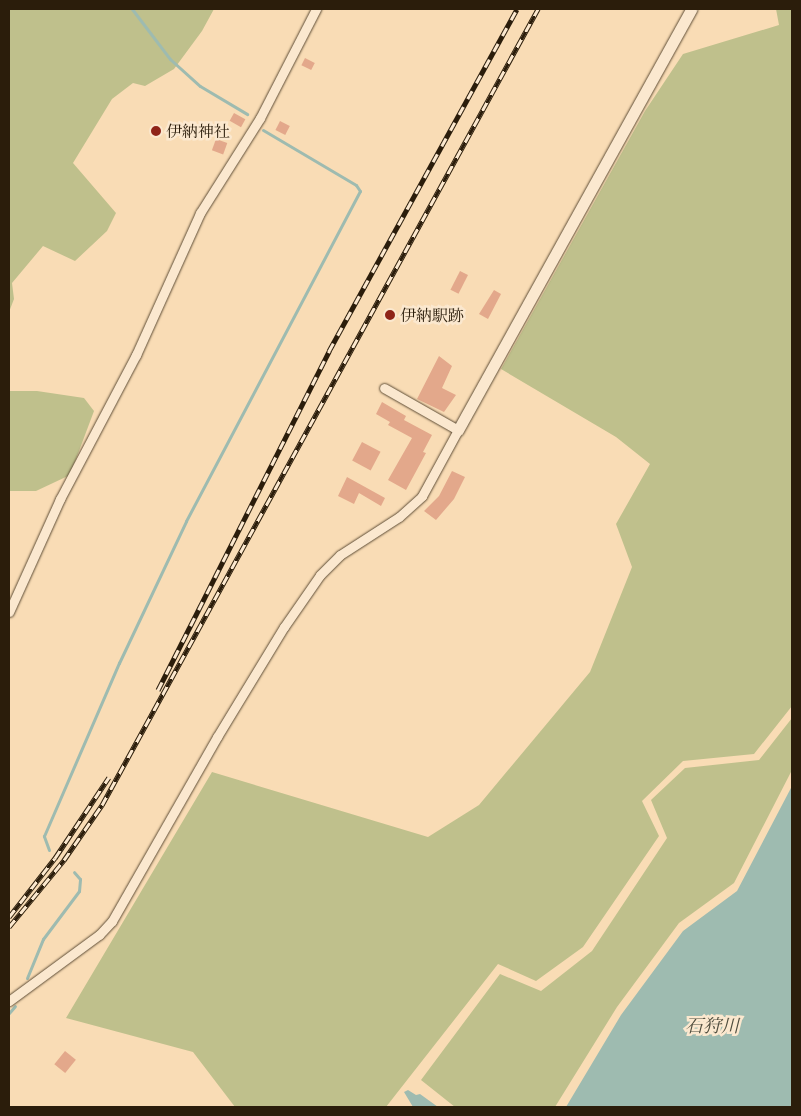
<!DOCTYPE html>
<html>
<head>
<meta charset="utf-8">
<style>
	body { margin:0 }
	#map { position:relative; width:801px; height:1116px; overflow:hidden; background:#f9dcb5; font-family:"Gentium Book Plus","Noto Serif JP",serif }
	div>[style] { position:absolute }
	.green>* { inset:0; background:#bfc08c }
	.water>* { inset:0; background:#9ebbb0 }
	.stream>* { height:3px; margin:-1.5px; padding:0 1.5px; transform-origin:1.5px; border-radius:1.5px; background:#9ebbb0 }
	.building>* { inset:0; background:#e3a88b; transform-origin:0 0 }
	.roads { filter:drop-shadow(0 0 1px #5e4d36) drop-shadow(0 0 1px #5e4d36) }
	.minor>* { height:9px; margin:-4.5px; padding:0 4.5px; transform-origin:4.5px; border-radius:4.5px; background:#fbe8cf }
	.tertiary>* { height:11px; margin:-5.5px; padding:0 5.5px; transform-origin:5.5px; border-radius:5.5px; background:#fbe8cf }
	.rail>* { height:5px; margin-top:-2.5px; transform-origin:0; background:repeating-linear-gradient(90deg,#fbe8cf 0 9px,#2b1d0b 0 18px); box-sizing:border-box; border-block:1px solid #2b1d0b }
	.dots>* { width:14px; height:14px; translate:-50% -50%; box-sizing:border-box; border:2px solid #fbe8cf; border-radius:50% }
	span { translate:-50% -50%; white-space:nowrap; text-align:center; line-height:1.15; -webkit-text-stroke:5px #fbe8cf; paint-order:stroke }
	.poi-label { font-size:16px; color:#2b1d0b }
	.left { translate:0 -50%; text-align:left }
	.water-label { font-size:18px; color:#4e4c3d; font-style:italic }
	.frame { position:absolute; inset:0; border:10px solid #2b1d0b; pointer-events:none }
</style>
</head>
<body>
<div id="map">
	<div class="green">
		<i style="clip-path:polygon(9px 9px,214px 9px,202px 31px,174px 69px,145px 86px,133px 83px,112px 99px,73px 163px,116px 213px,107px 231px,75px 261px,43px 246px,12px 283px,14px 299px,9px 312px)"></i>
		<i style="clip-path:polygon(776px 9px,792px 9px,792px 706px,754px 754px,683px 761px,642px 801px,659px 836px,583px 947px,536px 981px,498px 964px,386px 1107px,235px 1107px,193px 1052px,66px 1018px,212px 772px,428px 837px,479px 805px,590px 672px,632px 567px,616px 524px,650px 464px,616px 437px,501px 369px,645px 111px,683px 54px,779px 25px)"></i>
		<i style="clip-path:polygon(9px 391px,37px 391px,84px 398px,94px 411px,70px 475px,36px 491px,9px 491px)"></i>
		<i style="clip-path:polygon(792px 718px,792px 770px,734px 883px,679px 923px,617px 1007px,555px 1107px,455px 1107px,421px 1080px,500px 974px,541px 991px,592px 951px,667px 838px,651px 800px,685px 768px,759px 760px)"></i>
	</div>
	<div class="water">
		<i style="clip-path:polygon(792px 786px,792px 1107px,566px 1107px,621px 1015px,683px 931px,737px 891px)"></i>
		<i style="clip-path:polygon(408px 1090px,416px 1095px,420px 1094px,438px 1107px,413px 1107px,404px 1092px)"></i>
	</div>
	<div class="stream">
		<i style="left:132px;top:9px;width:63px;rotate:52.8deg"></i>
		<i style="left:170px;top:59px;width:40px;rotate:42deg"></i>
		<i style="left:200px;top:86px;width:55px;rotate:30.8deg"></i>
		<i style="left:49px;top:850px;width:15px;rotate:-110deg"></i>
		<i style="left:44px;top:836px;width:189px;rotate:-66.6deg"></i>
		<i style="left:119px;top:663px;width:157px;rotate:-64.7deg"></i>
		<i style="left:186px;top:521px;width:373px;rotate:-62.2deg"></i>
		<i style="left:360px;top:191px;width:7px;rotate:-124deg"></i>
		<i style="left:356px;top:185px;width:108px;rotate:-149.4deg"></i>
		<i style="left:27px;top:978px;width:42px;rotate:-67.7deg"></i>
		<i style="left:43px;top:939px;width:60px;rotate:-53.1deg"></i>
		<i style="left:79px;top:891px;width:12px;rotate:-85deg"></i>
		<i style="left:80px;top:879px;width:9px;rotate:-131deg"></i>
		<i style="left:9px;top:1013px;width:9px;rotate:-49deg"></i>
	</div>
	<div class="building">
		<i style="left:305px;top:58px;width:11px;height:8px;rotate:27deg"></i>
		<i style="left:234px;top:113px;width:13px;height:9px;rotate:29deg"></i>
		<i style="left:280px;top:121px;width:11px;height:10px;rotate:27deg"></i>
		<i style="left:216px;top:139px;width:12px;height:12px;rotate:20deg"></i>
		<i style="left:460px;top:271px;width:9px;height:21px;rotate:27deg"></i>
		<i style="clip-path:polygon(494px 290px,501px 294px,488px 319px,479px 314px)"></i>
		<i style="clip-path:polygon(439px 356px,452px 366px,442px 388px,456px 395px,444px 412px,417px 399px)"></i>
		<i style="clip-path:polygon(382px 402px,406px 416px,404px 420px,432px 435px,423px 452px,426px 453px,406px 490px,388px 480px,412px 438px,388px 425px,390px 422px,376px 414px)"></i>
		<i style="left:362px;top:442px;width:21px;height:21px;rotate:28deg"></i>
		<i style="clip-path:polygon(452px 471px,465px 477px,454px 499px,436px 520px,424px 511px,439px 496px)"></i>
		<i style="clip-path:polygon(347px 477px,385px 498px,381px 506px,359px 493px,354px 504px,338px 496px)"></i>
		<i style="left:65px;top:1051px;width:14px;height:17px;rotate:39deg"></i>
	</div>
	<div class="roads">
		<div class="minor">
			<i style="left:9px;top:612px;width:124px;rotate:-65.7deg"></i>
			<i style="left:60px;top:499px;width:163px;rotate:-62.2deg"></i>
			<i style="left:136px;top:355px;width:156px;rotate:-65.7deg"></i>
			<i style="left:200px;top:213px;width:112px;rotate:-57.7deg"></i>
			<i style="left:260px;top:118px;width:123px;rotate:-62.8deg"></i>
			<i style="left:9px;top:1001px;width:112px;rotate:-36.3deg"></i>
			<i style="left:99px;top:935px;width:19px;rotate:-47deg"></i>
			<i style="left:112px;top:921px;width:212px;rotate:-60.3deg"></i>
			<i style="left:217px;top:737px;width:129px;rotate:-58.7deg"></i>
			<i style="left:284px;top:627px;width:63px;rotate:-55.3deg"></i>
			<i style="left:320px;top:575px;width:28px;rotate:-45deg"></i>
			<i style="left:340px;top:555px;width:70px;rotate:-32.8deg"></i>
			<i style="left:399px;top:517px;width:31px;rotate:-42deg"></i>
			<i style="left:422px;top:496px;width:75px;rotate:-61.4deg"></i>
			<i style="left:458px;top:430px;width:85px;rotate:-150.4deg"></i>
		</div>
		<div class="tertiary">
			<i style="left:458px;top:430px;width:481px;rotate:-61deg"></i>
		</div>
	</div>
	<div class="rail">
		<i style="left:158px;top:690px;width:380px;rotate:-63.2deg"></i>
		<i style="left:329px;top:351px;width:390px;rotate:-61.2deg"></i>
		<i style="left:9px;top:917px;width:75px;rotate:-52.1deg"></i>
		<i style="left:55px;top:858px;width:97px;rotate:-56.3deg"></i>
		<i style="left:9px;top:927px;width:87px;rotate:-50.6deg"></i>
		<i style="left:64px;top:860px;width:67px;rotate:-55.4deg"></i>
		<i style="left:102px;top:805px;width:908px;rotate:-61.29deg"></i>
	</div>
	<div class="dots">
		<i style="left:156px;top:131px;background:#8f2418"></i>
		<i style="left:390px;top:315px;background:#8f2418"></i>
	</div>
	<div class="poi-label">
		<span class="left" style="left:166px;top:131px">伊納神社</span>
		<span class="left" style="left:400px;top:315px">伊納駅跡</span>
	</div>
	<div class="water-label">
		<span style="left:712px;top:1026px">石狩川</span>
	</div>
	<div class="frame"></div>
</div>
</body>
</html>
